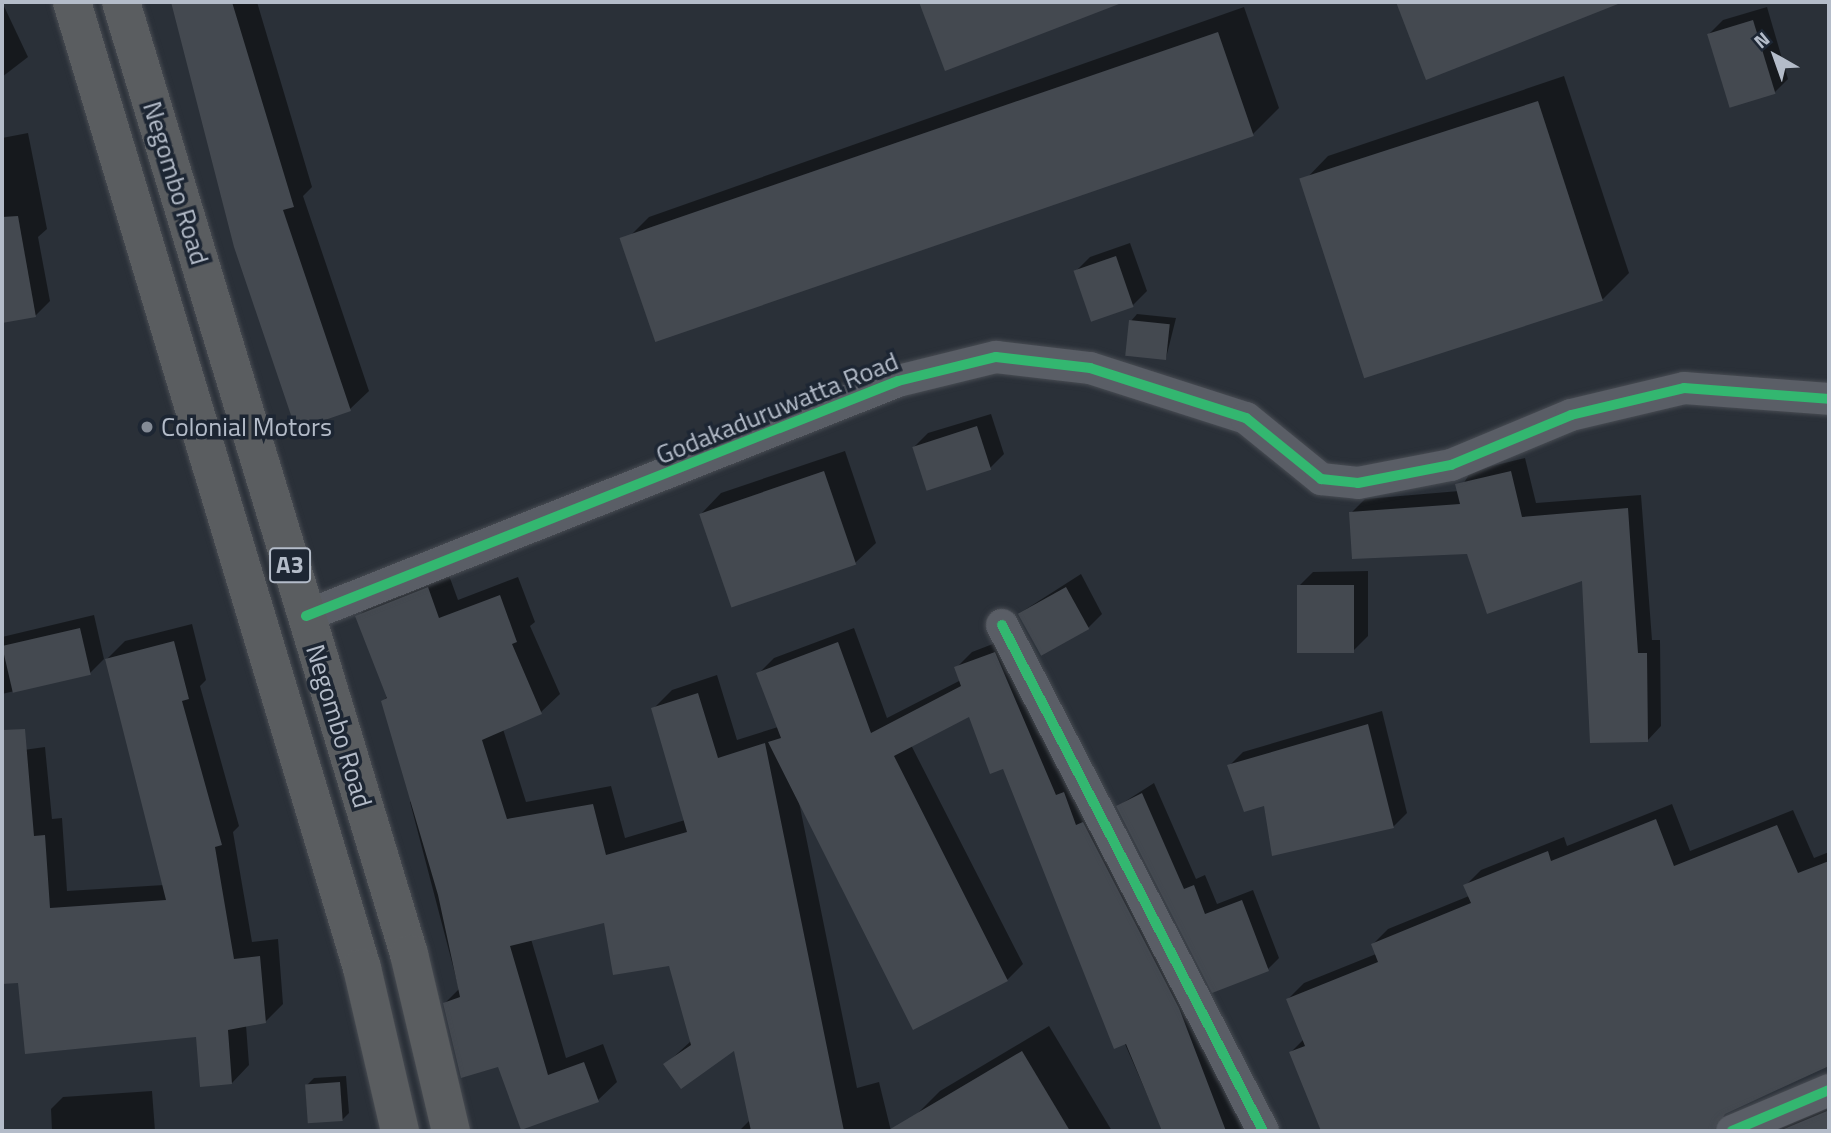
<!DOCTYPE html>
<html>
<head>
<meta charset="utf-8">
<style>
	body { margin:0 }
	#map { position:relative; width:1831px; height:1133px; overflow:hidden; background:#2a3038; font-family:"Titillium Web",sans-serif }
	div>[style] { position:absolute }
	.shadow>* { inset:0; background:#0007 }
	.building>* { inset:0; background:#444950; transform-origin:0 0 }
	.roads { filter:drop-shadow(0 0 2px #484c53) drop-shadow(0 0 2px #484c53) }
	.street>* { height:32px; margin:-16px; padding:0 16px; transform-origin:16px; border-radius:16px; background:#5a5e66 }
	.highway>* { height:38px; margin:-19px; padding:0 19px; transform-origin:19px; border-radius:19px; background:#5a5d60 }
	.cycleway>* { height:10px; margin:-5px; padding:0 5px; transform-origin:5px; border-radius:5px; background:#33b770 }
	.dots>* { width:19px; height:19px; translate:-50% -50%; box-sizing:border-box; border:4px solid #1d2633; border-radius:50% }
	span { translate:-50% -50%; white-space:nowrap; text-align:center; line-height:1.15; -webkit-text-stroke:7px #1d2633; paint-order:stroke }
	.shield-label span { padding:2px 5px; background:#1d2633; border:2px solid; border-radius:5px; -webkit-text-stroke-width:0 }
	.shield-label { font-size:24px; color:#b4bcc9; font-weight:700 }
	.street-label { font-size:26px; color:#b4bcc9 }
	.poi-label { font-size:26px; color:#b4bcc9 }
	.left { translate:0 -50%; text-align:left }
	.frame { position:absolute; inset:0; border:4px solid #b4bcc9; pointer-events:none }
	.north { position:absolute; left:1740px; top:21px; width:70px; height:70px; -webkit-text-stroke:5px #1d2633; paint-order:stroke; rotate:320deg; font-size:19px; font-weight:700; line-height:28px; text-align:center; color:#b4bcc9 }
	.north::after { content:''; display:block; margin:auto; width:24px; height:32px; background:#b4bcc9; clip-path:polygon(50% 0,100% 100%,50% 72%,0 100%) }
</style>
</head>
<body>
<div id="map">
	<div class="shadow">
		<i style="clip-path:polygon(2px 2px,28px 57px,2px 77px)"></i>
		<i style="clip-path:polygon(172px 2px,257px 2px,312px 187px,303px 196px,369px 391px,350px 409px,298px 428px,236px 247px)"></i>
		<i style="clip-path:polygon(921px 2px,1121px 2px,946px 69px)"></i>
		<i style="clip-path:polygon(1398px 2px,1621px 2px,1427px 78px)"></i>
		<i style="clip-path:polygon(1244px 7px,1279px 108px,1253px 134px,623px 243px,649px 217px)"></i>
		<i style="clip-path:polygon(1767px 7px,1788px 79px,1774px 93px,1709px 34px,1723px 20px)"></i>
		<i style="clip-path:polygon(1564px 76px,1629px 273px,1603px 299px,1302px 183px,1328px 156px)"></i>
		<i style="clip-path:polygon(28px 133px,47px 229px,38px 237px,50px 301px,36px 315px,2px 321px,2px 138px)"></i>
		<i style="clip-path:polygon(1130px 243px,1147px 291px,1133px 305px,1076px 271px,1090px 257px)"></i>
		<i style="clip-path:polygon(1137px 314px,1176px 318px,1166px 358px,1131px 321px)"></i>
		<i style="clip-path:polygon(991px 414px,1004px 454px,990px 468px,914px 447px,928px 433px)"></i>
		<i style="clip-path:polygon(845px 451px,876px 543px,855px 563px,701px 514px,721px 493px)"></i>
		<i style="clip-path:polygon(1525px 458px,1536px 503px,1641px 495px,1652px 640px,1660px 640px,1661px 726px,1647px 741px,1584px 579px,1469px 552px,1351px 513px,1365px 499px,1459px 491px,1471px 471px)"></i>
		<i style="clip-path:polygon(447px 570px,458px 600px,518px 577px,535px 622px,530px 626px,560px 694px,541px 712px,503px 729px,526px 802px,611px 786px,625px 838px,685px 820px,653px 709px,672px 690px,717px 675px,737px 740px,778px 727px,758px 674px,774px 658px,854px 628px,887px 718px,961px 680px,956px 668px,972px 652px,1011px 637px,1257px 1131px,1163px 1131px,1004px 767px,969px 714px,911px 745px,1023px 964px,1007px 980px,799px 802px,857px 1088px,879px 1082px,891px 1131px,739px 1131px,750px 1120px,736px 1048px,666px 1064px,691px 1041px,670px 964px,606px 921px,531px 939px,566px 1058px,603px 1044px,617px 1082px,598px 1100px,499px 1065px,445px 1003px,459px 989px,410px 802px,415px 798px,383px 701px,388px 696px,358px 617px,376px 598px)"></i>
		<i style="clip-path:polygon(1368px 571px,1368px 636px,1354px 650px,1299px 586px,1313px 572px)"></i>
		<i style="clip-path:polygon(1081px 574px,1102px 614px,1088px 628px,1020px 613px)"></i>
		<i style="clip-path:polygon(94px 615px,104px 659px,90px 673px,2px 694px,2px 637px)"></i>
		<i style="clip-path:polygon(192px 624px,206px 680px,200px 686px,239px 826px,233px 832px,252px 942px,278px 939px,283px 1004px,265px 1022px,246px 1025px,249px 1065px,232px 1083px,197px 1035px,20px 981px,2px 982px,2px 753px,45px 747px,52px 819px,62px 818px,67px 891px,164px 885px,107px 659px,125px 641px)"></i>
		<i style="clip-path:polygon(1382px 711px,1407px 813px,1393px 827px,1266px 803px,1229px 766px,1243px 752px)"></i>
		<i style="clip-path:polygon(1154px 783px,1196px 879px,1205px 875px,1217px 904px,1253px 890px,1279px 958px,1268px 969px,1213px 990px,1118px 806px)"></i>
		<i style="clip-path:polygon(1672px 804px,1690px 851px,1793px 810px,1814px 858px,1829px 852px,1829px 1050px,1677px 1112px,1654px 1131px,1567px 1131px,1564px 1123px,1543px 1131px,1338px 1131px,1316px 1078px,1291px 1052px,1304px 1039px,1288px 999px,1304px 983px,1376px 954px,1373px 944px,1388px 929px,1469px 896px,1465px 886px,1481px 870px,1564px 837px,1567px 846px)"></i>
		<i style="clip-path:polygon(1049px 1026px,1112px 1131px,923px 1131px,914px 1117px,940px 1091px)"></i>
		<i style="clip-path:polygon(346px 1076px,349px 1113px,342px 1120px,307px 1085px,314px 1078px)"></i>
		<i style="clip-path:polygon(152px 1091px,155px 1131px,52px 1131px,51px 1109px,63px 1097px)"></i>
		<i style="clip-path:polygon(1829px 1100px,1829px 1131px,1768px 1131px)"></i>
	</div>
	<div class="building">
		<i style="clip-path:polygon(171px 2px,232px 2px,294px 207px,283px 210px,351px 411px,296px 430px,234px 247px)"></i>
		<i style="clip-path:polygon(919px 2px,1118px 2px,1119px 4px,945px 71px)"></i>
		<i style="clip-path:polygon(1396px 2px,1618px 2px,1618px 4px,1426px 80px)"></i>
		<i style="left:1753px;top:20px;width:77px;height:48px;rotate:73deg"></i>
		<i style="left:1218px;top:32px;width:110px;height:633px;rotate:71deg"></i>
		<i style="left:1538px;top:101px;width:210px;height:251px;rotate:72deg"></i>
		<i style="clip-path:polygon(18px 216px,36px 317px,2px 323px,2px 217px)"></i>
		<i style="left:1116px;top:256px;width:54px;height:45px;rotate:71deg"></i>
		<i style="left:1129px;top:320px;width:41px;height:36px;rotate:6deg"></i>
		<i style="left:977px;top:426px;width:46px;height:68px;rotate:72deg"></i>
		<i style="left:824px;top:471px;width:99px;height:132px;rotate:71deg"></i>
		<i style="clip-path:polygon(1511px 471px,1522px 517px,1628px 508px,1638px 653px,1647px 653px,1648px 742px,1590px 743px,1582px 581px,1487px 614px,1467px 554px,1352px 559px,1349px 512px,1460px 504px,1455px 484px)"></i>
		<i style="left:1297px;top:585px;width:57px;height:68px"></i>
		<i style="clip-path:polygon(428px 587px,439px 618px,500px 595px,517px 642px,512px 644px,542px 714px,482px 740px,507px 819px,593px 804px,606px 855px,687px 832px,651px 708px,698px 693px,718px 758px,765px 743px,844px 1131px,751px 1131px,734px 1051px,681px 1089px,663px 1064px,691px 1045px,669px 966px,613px 975px,604px 923px,510px 946px,548px 1075px,584px 1062px,599px 1102px,521px 1130px,498px 1067px,461px 1078px,443px 1003px,460px 997px,438px 895px,381px 701px,387px 698px,355px 616px)"></i>
		<i style="left:1066px;top:587px;width:48px;height:55px;rotate:61deg"></i>
		<i style="left:80px;top:628px;width:48px;height:80px;rotate:77deg"></i>
		<i style="clip-path:polygon(174px 641px,189px 699px,182px 701px,222px 845px,215px 847px,234px 959px,260px 956px,266px 1023px,228px 1030px,232px 1084px,200px 1087px,196px 1037px,25px 1054px,18px 983px,2px 984px,2px 730px,25px 729px,34px 836px,45px 835px,50px 908px,166px 900px,105px 659px)"></i>
		<i style="clip-path:polygon(838px 642px,871px 733px,961px 686px,954px 667px,995px 652px,1056px 795px,1064px 792px,1076px 825px,1083px 822px,1179px 1008px,1226px 1131px,1162px 1131px,1126px 1044px,1114px 1049px,1003px 769px,990px 774px,969px 717px,894px 756px,1008px 981px,913px 1030px,768px 742px,781px 738px,756px 673px)"></i>
		<i style="clip-path:polygon(1368px 724px,1394px 828px,1272px 856px,1264px 806px,1244px 812px,1227px 765px)"></i>
		<i style="clip-path:polygon(1142px 793px,1184px 889px,1194px 885px,1205px 914px,1242px 900px,1269px 971px,1212px 993px,1116px 806px)"></i>
		<i style="clip-path:polygon(1656px 819px,1674px 866px,1777px 825px,1798px 873px,1829px 861px,1829px 1066px,1725px 1114px,1714px 1131px,1321px 1131px,1289px 1052px,1305px 1046px,1286px 999px,1378px 962px,1371px 944px,1471px 903px,1463px 885px,1548px 851px,1551px 861px)"></i>
		<i style="clip-path:polygon(1022px 1051px,1070px 1131px,887px 1131px)"></i>
		<i style="left:340px;top:1082px;width:39px;height:35px;rotate:86deg"></i>
		<i style="clip-path:polygon(1827px 1111px,1829px 1131px,1779px 1131px)"></i>
	</div>
	<div class="roads">
		<div class="street">
			<i style="left:306px;top:616px;width:637px;rotate:-21.65deg"></i>
			<i style="left:898px;top:381px;width:101px;rotate:-13.8deg"></i>
			<i style="left:996px;top:357px;width:95px;rotate:6.7deg"></i>
			<i style="left:1090px;top:368px;width:164px;rotate:17.8deg"></i>
			<i style="left:1246px;top:418px;width:97px;rotate:39.1deg"></i>
			<i style="left:1321px;top:479px;width:37px;rotate:6deg"></i>
			<i style="left:1358px;top:483px;width:95px;rotate:-11deg"></i>
			<i style="left:1451px;top:465px;width:130px;rotate:-22.6deg"></i>
			<i style="left:1571px;top:415px;width:116px;rotate:-13.4deg"></i>
			<i style="left:1684px;top:388px;width:145px;rotate:4.3deg"></i>
			<i style="left:1002px;top:625px;width:569px;rotate:62.71deg"></i>
			<i style="left:1732px;top:1131px;width:105px;rotate:-22.9deg"></i>
		</div>
		<div class="highway">
			<i style="left:72px;top:2px;width:1009px;rotate:73.29deg"></i>
			<i style="left:362px;top:968px;width:167px;rotate:76.9deg"></i>
			<i style="left:121px;top:2px;width:995px;rotate:73.17deg"></i>
			<i style="left:409px;top:954px;width:182px;rotate:76.7deg"></i>
		</div>
	</div>
	<div class="cycleway">
		<i style="left:306px;top:616px;width:637px;rotate:-21.65deg"></i>
		<i style="left:898px;top:381px;width:101px;rotate:-13.8deg"></i>
		<i style="left:996px;top:357px;width:95px;rotate:6.7deg"></i>
		<i style="left:1090px;top:368px;width:164px;rotate:17.8deg"></i>
		<i style="left:1246px;top:418px;width:97px;rotate:39.1deg"></i>
		<i style="left:1321px;top:479px;width:37px;rotate:6deg"></i>
		<i style="left:1358px;top:483px;width:95px;rotate:-11deg"></i>
		<i style="left:1451px;top:465px;width:130px;rotate:-22.6deg"></i>
		<i style="left:1571px;top:415px;width:116px;rotate:-13.4deg"></i>
		<i style="left:1684px;top:388px;width:145px;rotate:4.3deg"></i>
		<i style="left:1002px;top:625px;width:569px;rotate:62.71deg"></i>
		<i style="left:1732px;top:1131px;width:105px;rotate:-22.9deg"></i>
	</div>
	<div class="dots">
		<i style="left:147px;top:427px;background:#848b96"></i>
	</div>
	<div class="shield-label">
		<span style="left:290px;top:565px">A3</span>
	</div>
	<div class="street-label">
		<span style="left:176px;top:183px;rotate:73deg">Negombo Road</span>
		<span style="left:777px;top:408px;rotate:-22deg">Godakaduruwatta Road</span>
		<span style="left:339px;top:726px;rotate:73deg">Negombo Road</span>
	</div>
	<div class="poi-label">
		<span class="left" style="left:161px;top:427px">Colonial Motors</span>
	</div>
	<div class="frame"></div>
	<div class="north">N</div>
</div>
</body>
</html>
